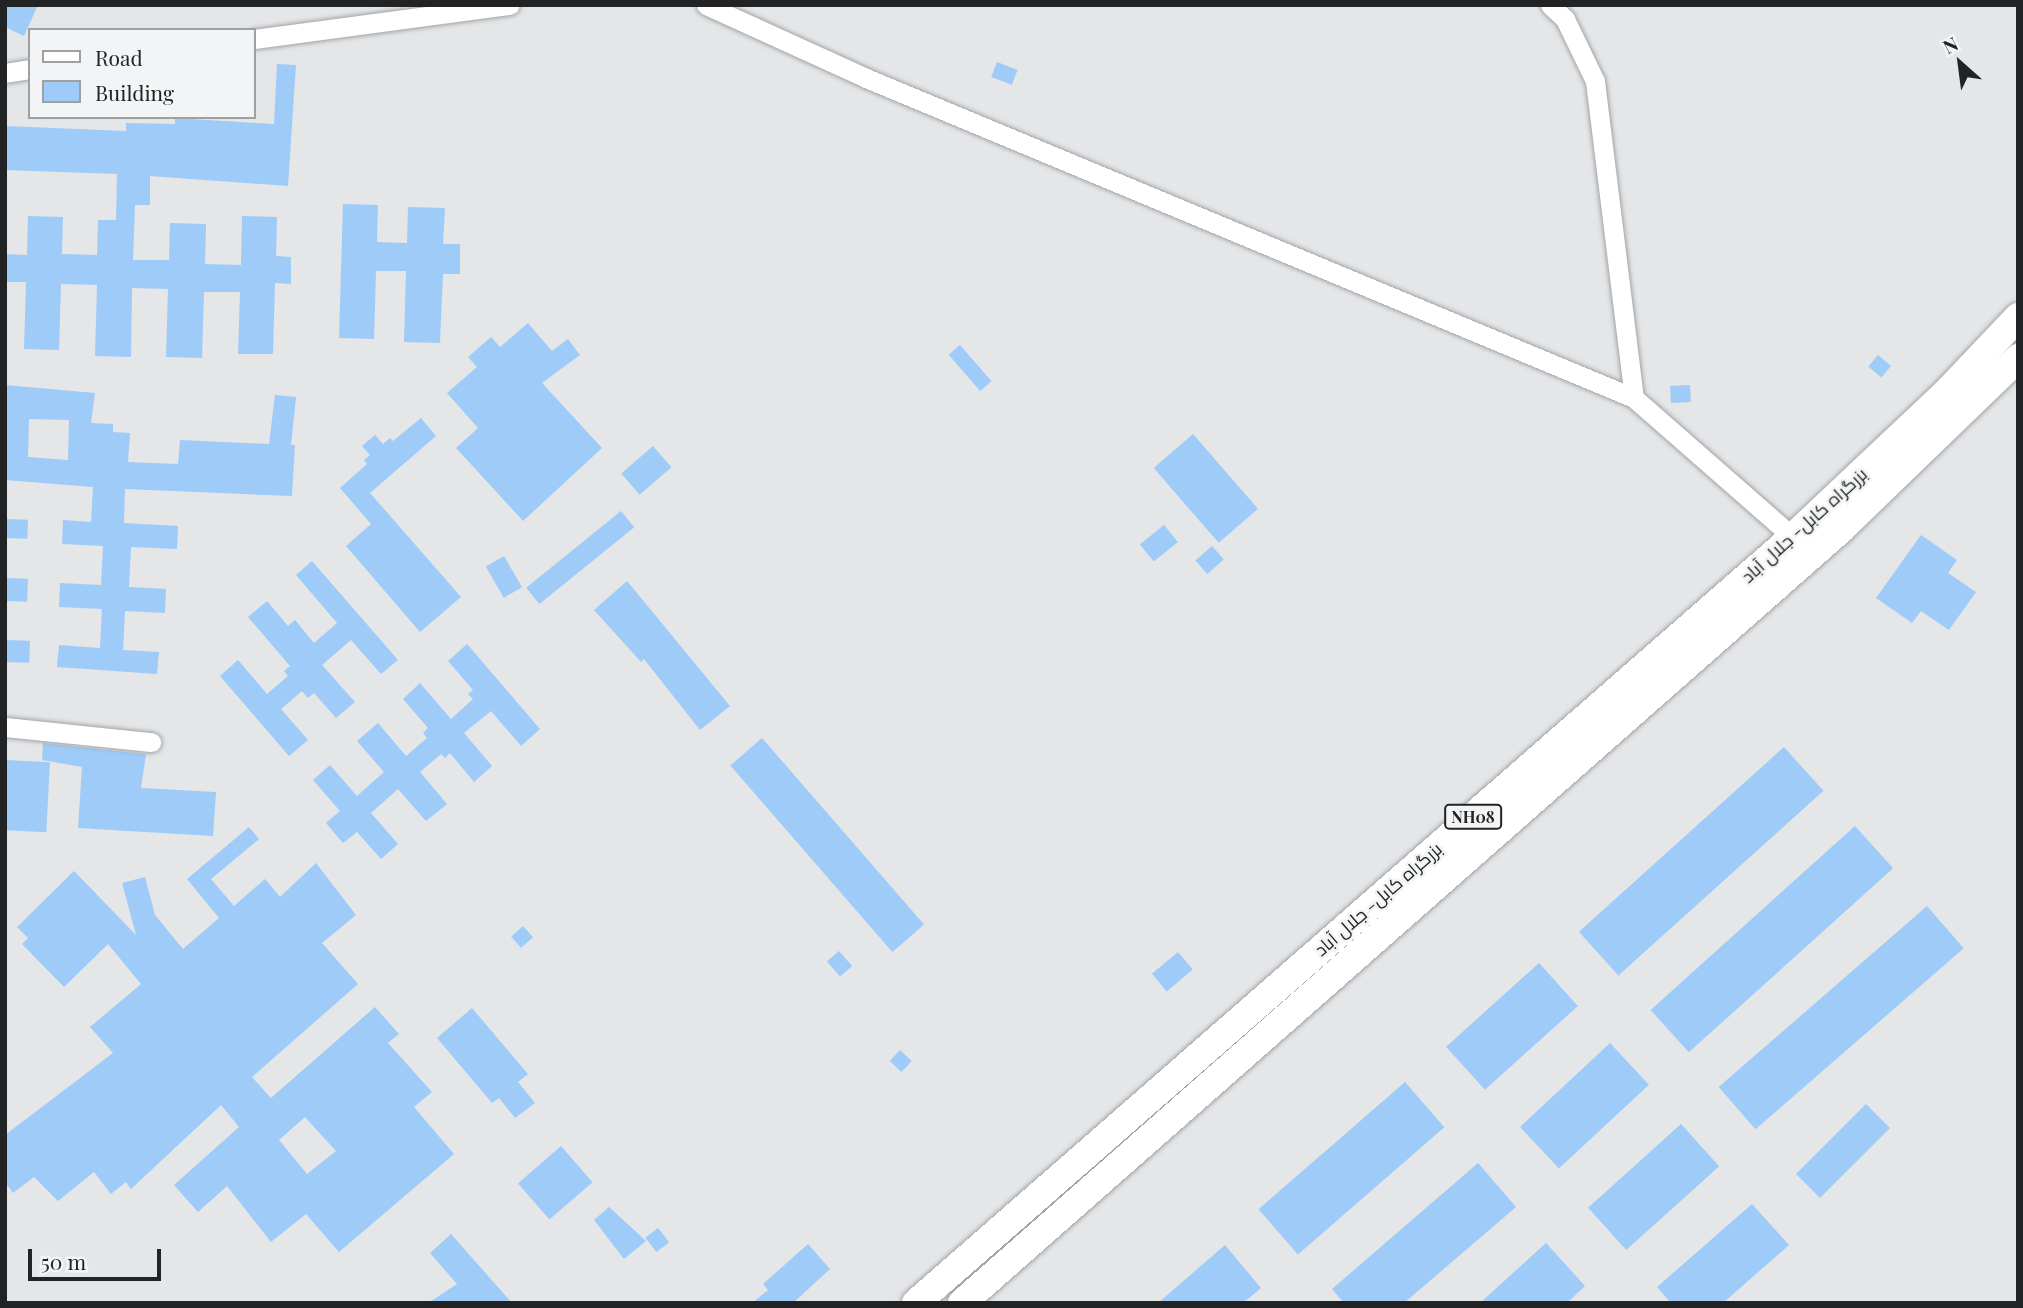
<!DOCTYPE html>
<html>
<head>
<meta charset="utf-8">
<style>
	body { margin:0 }
	#map { position:relative; width:2023px; height:1308px; overflow:hidden; background:#e4e6e8; font-family:"Playfair Display",Cairo,serif }
	div>[style] { position:absolute }
	.building>* { inset:0; background:#9ecbf8; transform-origin:0 0 }
	.roads { filter:drop-shadow(0 0 2px #a2a4a6) drop-shadow(0 0 2px #a2a4a6) }
	.minor>* { height:19px; margin:-9.5px; padding:0 9.5px; transform-origin:9.5px; border-radius:9.5px; background:#fff }
	.highway>* { height:28px; margin:-14px; padding:0 14px; transform-origin:14px; border-radius:14px; background:#fff }
	span { translate:-50% -50%; white-space:nowrap; text-align:center; line-height:1.15; -webkit-text-stroke:5px #f2f4f5; paint-order:stroke }
	.shield-label span { padding:2px 5px; background:#f2f4f5; border:2px solid; border-radius:5px; -webkit-text-stroke-width:0 }
	.shield-label { font-size:16px; color:#222324; font-weight:700 }
	.street-label { font-size:18px; color:#222324 }
	.frame { position:absolute; inset:0; border:7px solid #222324; pointer-events:none }
	.legend { position:absolute; left:28px; top:28px; width:228px; height:91px; box-sizing:border-box; background:#f2f4f5; border:2px solid #9fa0a1; margin:0; padding:9px 12px; list-style:none; font-size:21px; color:#222324 }
	.legend li { display:flex; align-items:center; gap:14px; height:35px }
	.legend b { width:35px; border:2px solid #9fa0a1 }
	.north { position:absolute; left:1925px; top:28px; width:70px; height:70px; -webkit-text-stroke:5px #f2f4f5; paint-order:stroke; rotate:332deg; font-size:19px; font-weight:700; line-height:28px; text-align:center; color:#222324 }
	.north::after { content:''; display:block; margin:auto; width:24px; height:32px; background:#222324; clip-path:polygon(50% 0,100% 100%,50% 72%,0 100%) }
	.scale { position:absolute; left:28px; top:1249px; width:133px; height:32px; box-sizing:border-box; border:4px solid #222324; border-top:0; padding-left:9px; font-size:21px; line-height:24px; white-space:nowrap; color:#222324; -webkit-text-stroke:5px #f2f4f5; paint-order:stroke }
</style>
</head>
<body>
<div id="map">
	<div class="building">
		<i style="clip-path:polygon(5px 5px,38px 5px,24px 36px,5px 27px)"></i>
		<i style="left:997px;top:62px;width:22px;height:16px;rotate:21deg"></i>
		<i style="clip-path:polygon(277px 64px,296px 65px,288px 186px,150px 176px,150px 205px,135px 205px,133px 260px,169px 260px,170px 223px,206px 224px,205px 264px,241px 265px,242px 216px,277px 217px,276px 256px,291px 257px,291px 284px,275px 283px,273px 354px,238px 354px,240px 292px,204px 292px,202px 358px,166px 357px,168px 289px,132px 288px,131px 357px,95px 356px,97px 285px,61px 284px,59px 350px,24px 349px,26px 282px,5px 282px,5px 254px,27px 255px,28px 216px,63px 217px,62px 254px,97px 255px,98px 220px,116px 220px,117px 174px,5px 170px,5px 126px,126px 131px,126px 123px,175px 124px,175px 118px,274px 124px)"></i>
		<i style="clip-path:polygon(343px 204px,378px 205px,377px 242px,407px 243px,408px 207px,445px 208px,443px 244px,460px 244px,460px 274px,443px 274px,440px 343px,404px 342px,406px 271px,376px 271px,374px 339px,339px 338px)"></i>
		<i style="clip-path:polygon(528px 323px,552px 351px,568px 339px,580px 355px,542px 383px,602px 448px,523px 521px,456px 448px,478px 428px,447px 393px,477px 367px,468px 357px,491px 337px,500px 347px)"></i>
		<i style="left:960px;top:345px;width:48px;height:15px;rotate:49deg"></i>
		<i style="left:1878px;top:355px;width:17px;height:15px;rotate:40deg"></i>
		<i style="clip-path:polygon(evenodd,5px 385px,95px 393px,91px 423px,113px 424px,113px 432px,130px 433px,128px 462px,178px 464px,180px 440px,269px 444px,275px 395px,296px 397px,291px 445px,295px 445px,292px 496px,125px 489px,124px 523px,178px 526px,177px 549px,131px 547px,129px 587px,166px 589px,165px 613px,125px 611px,123px 650px,159px 652px,157px 674px,57px 667px,59px 645px,100px 648px,102px 609px,59px 607px,60px 583px,101px 585px,103px 546px,62px 544px,63px 520px,91px 522px,93px 487px,5px 480px,5px 385px,29px 419px,69px 420px,68px 460px,28px 457px,29px 419px)"></i>
		<i style="left:1690px;top:385px;width:17px;height:20px;rotate:87deg"></i>
		<i style="clip-path:polygon(421px 418px,436px 436px,370px 493px,461px 597px,420px 632px,346px 546px,371px 524px,340px 488px,367px 464px,364px 460px,370px 455px,362px 446px,375px 435px,383px 444px,390px 438px,393px 441px)"></i>
		<i style="left:1193px;top:434px;width:99px;height:52px;rotate:49deg"></i>
		<i style="left:653px;top:446px;width:28px;height:42px;rotate:49deg"></i>
		<i style="left:621px;top:511px;width:21px;height:122px;rotate:51deg"></i>
		<i style="left:5px;top:519px;width:23px;height:19px;rotate:2deg"></i>
		<i style="left:1164px;top:525px;width:22px;height:31px;rotate:51deg"></i>
		<i style="clip-path:polygon(1921px 535px,1957px 560px,1948px 573px,1976px 592px,1949px 630px,1921px 611px,1912px 623px,1876px 598px)"></i>
		<i style="left:1212px;top:546px;width:18px;height:22px;rotate:49deg"></i>
		<i style="left:504px;top:556px;width:36px;height:21px;rotate:60deg"></i>
		<i style="clip-path:polygon(312px 561px,398px 660px,381px 674px,351px 640px,322px 665px,355px 702px,336px 718px,314px 693px,308px 698px,302px 691px,281px 709px,308px 740px,289px 756px,220px 676px,238px 660px,267px 694px,288px 676px,284px 671px,290px 666px,248px 617px,267px 601px,288px 626px,295px 620px,314px 643px,337px 623px,296px 575px)"></i>
		<i style="left:5px;top:578px;width:23px;height:23px;rotate:2deg"></i>
		<i style="clip-path:polygon(627px 581px,730px 706px,700px 730px,644px 659px,641px 662px,594px 610px)"></i>
		<i style="left:5px;top:640px;width:25px;height:22px;rotate:2deg"></i>
		<i style="clip-path:polygon(467px 644px,540px 729px,521px 746px,491px 711px,464px 733px,492px 766px,474px 782px,450px 753px,445px 758px,441px 754px,420px 772px,447px 804px,426px 821px,398px 789px,371px 813px,398px 844px,381px 859px,357px 832px,343px 843px,326px 823px,340px 811px,313px 780px,330px 765px,357px 796px,384px 772px,357px 741px,378px 723px,406px 756px,427px 738px,423px 733px,428px 728px,403px 699px,420px 683px,451px 719px,473px 699px,468px 694px,473px 690px,448px 661px)"></i>
		<i style="left:762px;top:738px;width:247px;height:42px;rotate:49deg"></i>
		<i style="clip-path:polygon(43px 743px,146px 754px,141px 788px,216px 792px,213px 836px,78px 828px,82px 767px,42px 760px)"></i>
		<i style="left:1784px;top:747px;width:59px;height:276px;rotate:48deg"></i>
		<i style="left:5px;top:760px;width:45px;height:70px;rotate:3deg"></i>
		<i style="left:1855px;top:826px;width:57px;height:275px;rotate:48deg"></i>
		<i style="clip-path:polygon(evenodd,249px 827px,259px 839px,211px 879px,234px 906px,265px 879px,280px 897px,316px 863px,356px 915px,322px 943px,358px 984px,252px 1077px,271px 1098px,375px 1007px,399px 1034px,388px 1043px,432px 1092px,414px 1107px,454px 1154px,339px 1252px,306px 1214px,271px 1242px,227px 1186px,198px 1212px,174px 1185px,239px 1127px,221px 1105px,131px 1189px,126px 1182px,111px 1194px,94px 1172px,58px 1201px,34px 1177px,13px 1193px,5px 1182px,5px 1135px,113px 1053px,90px 1027px,141px 984px,108px 944px,64px 987px,22px 944px,28px 938px,17px 927px,74px 871px,136px 935px,122px 883px,145px 877px,155px 915px,183px 949px,219px 918px,187px 879px,249px 827px,305px 1117px,336px 1151px,307px 1174px,279px 1140px,305px 1117px)"></i>
		<i style="left:1927px;top:906px;width:56px;height:276px;rotate:49deg"></i>
		<i style="left:523px;top:926px;width:15px;height:16px;rotate:48deg"></i>
		<i style="left:839px;top:951px;width:20px;height:16px;rotate:49deg"></i>
		<i style="left:1178px;top:952px;width:23px;height:34px;rotate:50deg"></i>
		<i style="left:1539px;top:963px;width:58px;height:125px;rotate:48deg"></i>
		<i style="clip-path:polygon(472px 1008px,528px 1074px,518px 1082px,535px 1103px,515px 1118px,499px 1098px,492px 1103px,437px 1038px)"></i>
		<i style="left:1610px;top:1043px;width:57px;height:123px;rotate:47deg"></i>
		<i style="left:900px;top:1050px;width:16px;height:15px;rotate:43deg"></i>
		<i style="left:1405px;top:1082px;width:60px;height:194px;rotate:49deg"></i>
		<i style="left:1866px;top:1104px;width:34px;height:99px;rotate:45deg"></i>
		<i style="left:1681px;top:1124px;width:57px;height:125px;rotate:48deg"></i>
		<i style="left:561px;top:1146px;width:48px;height:57px;rotate:49deg"></i>
		<i style="clip-path:polygon(1478px 1163px,1516px 1207px,1404px 1303px,1344px 1303px,1332px 1289px)"></i>
		<i style="clip-path:polygon(1752px 1204px,1789px 1245px,1723px 1303px,1671px 1303px,1657px 1287px)"></i>
		<i style="clip-path:polygon(609px 1207px,646px 1241px,624px 1259px,594px 1220px)"></i>
		<i style="left:658px;top:1228px;width:18px;height:16px;rotate:52deg"></i>
		<i style="clip-path:polygon(451px 1234px,512px 1303px,428px 1303px,457px 1284px,430px 1253px)"></i>
		<i style="clip-path:polygon(1546px 1243px,1585px 1286px,1567px 1303px,1480px 1303px)"></i>
		<i style="clip-path:polygon(808px 1244px,830px 1269px,793px 1303px,752px 1303px,768px 1290px,763px 1284px)"></i>
		<i style="clip-path:polygon(1225px 1245px,1261px 1288px,1243px 1303px,1158px 1303px)"></i>
	</div>
	<div class="roads">
		<div class="minor">
			<i style="left:706px;top:5px;width:176px;rotate:24.5deg"></i>
			<i style="left:866px;top:78px;width:832px;rotate:22.62deg"></i>
			<i style="left:1634px;top:398px;width:211px;rotate:41.2deg"></i>
			<i style="left:1550px;top:5px;width:21px;rotate:43deg"></i>
			<i style="left:1565px;top:19px;width:69px;rotate:64.2deg"></i>
			<i style="left:1595px;top:81px;width:319px;rotate:83deg"></i>
			<i style="left:254px;top:39px;width:258px;rotate:-7.6deg"></i>
			<i style="left:5px;top:73px;width:25px;rotate:-9deg"></i>
			<i style="left:5px;top:727px;width:147px;rotate:5.9deg"></i>
		</div>
		<div class="highway">
			<i style="left:916px;top:1303px;width:1164px;rotate:-41.14deg"></i>
			<i style="left:1793px;top:537px;width:210px;rotate:-43.3deg"></i>
			<i style="left:1946px;top:393px;width:105px;rotate:-46.5deg"></i>
			<i style="left:962px;top:1303px;width:1170px;rotate:-41.36deg"></i>
			<i style="left:1840px;top:530px;width:248px;rotate:-44deg"></i>
		</div>
	</div>
	<div class="shield-label">
		<span style="left:1473px;top:817px">NH08</span>
	</div>
	<div class="street-label">
		<span style="left:1804px;top:525px;rotate:-42deg">بزرگراه کابل- جلال آباد</span>
		<span style="left:1378px;top:899px;rotate:-41deg">بزرگراه کابل- جلال آباد</span>
	</div>
	<div class="frame"></div>
	<ul class="legend">
	<li><b style="height:9px;background:#fff"></b>Road</li>
	<li><b style="height:19px;background:#9ecbf8"></b>Building</li>
	</ul>
	<div class="north">N</div>
	<div class="scale">50 m</div>
</div>
</body>
</html>
